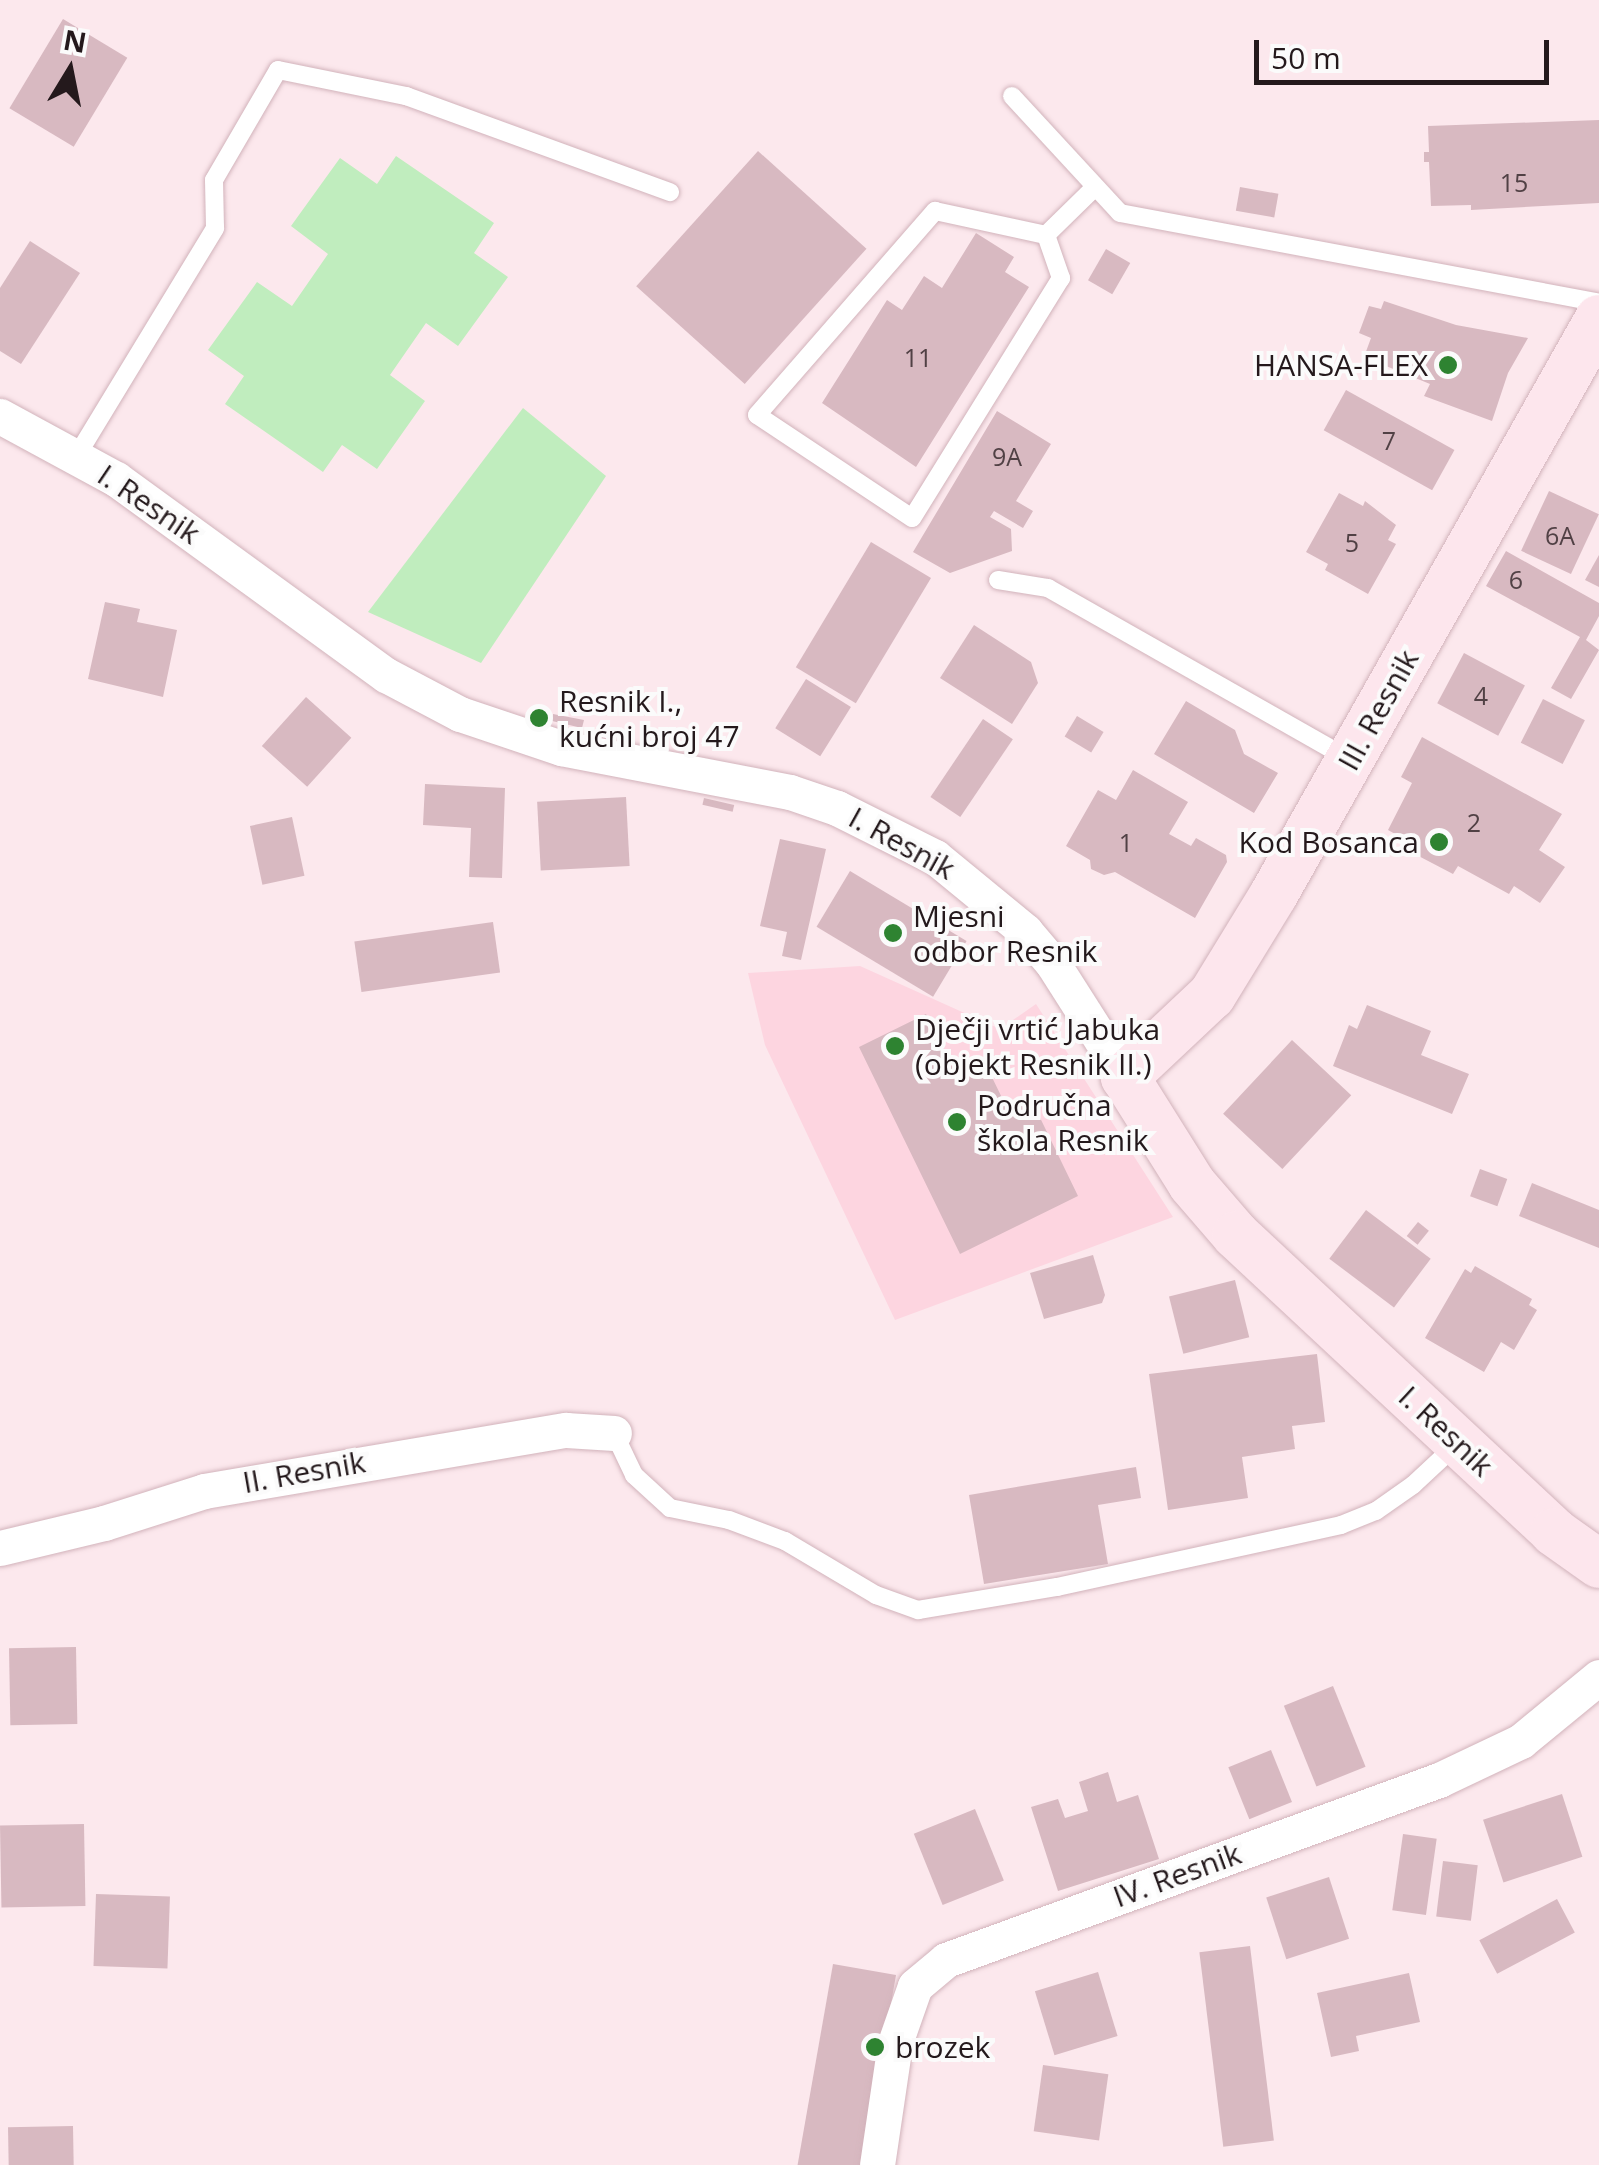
<!DOCTYPE html>
<html>
<head>
<meta charset="utf-8">
<style>
	body { margin:0 }
	#map { position:relative; width:1599px; height:2165px; overflow:hidden; background:#fce8ed; font-family:"Open Sans",sans-serif }
	div>[style] { position:absolute }
	.built>* { inset:0; background:#fdd5e0 }
	.green>* { inset:0; background:#c0edbe }
	.building>* { inset:0; background:#d8b9c1; transform-origin:0 0 }
	.roads { filter:drop-shadow(0 0 2px #d2b3bb) drop-shadow(0 0 2px #d2b3bb) }
	.lane>* { height:18px; margin:-9px; padding:0 9px; transform-origin:9px; border-radius:9px; background:#fff }
	.street>* { height:35px; margin:-17.5px; padding:0 17.5px; transform-origin:17.5px; border-radius:17.5px; background:#fff }
	.secondary>* { height:48px; margin:-24px; padding:0 24px; transform-origin:24px; border-radius:24px; background:#fde6ed }
	.dots>* { width:28px; height:28px; translate:-50% -50%; box-sizing:border-box; border:5px solid #fbfbfb; border-radius:50% }
	span { translate:-50% -50%; white-space:nowrap; text-align:center; line-height:1.15; -webkit-text-stroke:8px #fbfbfb; paint-order:stroke }
	.number-label { font-size:25px; color:#514145 }
	.number-label span { -webkit-text-stroke-width:0 }
	.poi-label { font-size:30px; color:#24191c }
	.right { translate:-100% -50%; text-align:right }
	.left { translate:0 -50%; text-align:left }
	.street-label { font-size:30px; color:#24191c }
	.north { position:absolute; left:20px; top:20px; width:100px; height:100px; -webkit-text-stroke:8px #fbfbfb; paint-order:stroke; rotate:10deg; font-size:28px; font-weight:700; line-height:40px; text-align:center; color:#24191c }
	.north::after { content:''; display:block; margin:auto; width:35px; height:45px; background:#24191c; clip-path:polygon(50% 0,100% 100%,50% 72%,0 100%) }
	.scale { position:absolute; left:1254px; top:40px; width:295px; height:45px; box-sizing:border-box; border:5px solid #24191c; border-top:0; padding-left:12px; font-size:30px; line-height:35px; white-space:nowrap; color:#24191c; -webkit-text-stroke:8px #fbfbfb; paint-order:stroke }
</style>
</head>
<body>
<div id="map">
	<div class="built">
		<i style="clip-path:polygon(860px 966px,1000px 1029px,1036px 1004px,1173px 1217px,895px 1320px,765px 1045px,748px 973px)"></i>
	</div>
	<div class="green">
		<i style="clip-path:polygon(396px 156px,494px 223px,474px 253px,508px 277px,458px 346px,426px 323px,390px 375px,425px 401px,377px 469px,342px 445px,323px 472px,225px 404px,244px 376px,208px 350px,257px 282px,292px 306px,328px 254px,291px 226px,340px 158px,377px 184px)"></i>
		<i style="clip-path:polygon(523px 408px,606px 476px,481px 663px,368px 612px)"></i>
	</div>
	<div class="building">
		<i style="left:63px;top:19px;width:75px;height:104px;rotate:31deg"></i>
		<i style="clip-path:polygon(1599px 120px,1599px 203px,1471px 210px,1471px 205px,1431px 206px,1429px 162px,1424px 162px,1424px 152px,1429px 152px,1428px 126px)"></i>
		<i style="left:758px;top:151px;width:146px;height:182px;rotate:42deg"></i>
		<i style="left:1240px;top:187px;width:39px;height:24px;rotate:10deg"></i>
		<i style="clip-path:polygon(976px 233px,1014px 257px,1005px 272px,1029px 287px,916px 467px,822px 403px,887px 300px,902px 310px,924px 276px,942px 288px)"></i>
		<i style="clip-path:polygon(30px 241px,80px 273px,21px 364px,0 351px,0 288px)"></i>
		<i style="left:1106px;top:249px;width:28px;height:36px;rotate:30deg"></i>
		<i style="clip-path:polygon(1384px 301px,1456px 325px,1528px 338px,1508px 373px,1492px 421px,1424px 396px,1430px 384px,1364px 357px,1371px 338px,1359px 333px,1369px 306px,1381px 309px)"></i>
		<i style="left:1346px;top:390px;width:124px;height:46px;rotate:29deg"></i>
		<i style="clip-path:polygon(997px 411px,1051px 444px,1016px 501px,1033px 511px,1023px 528px,994px 511px,990px 517px,1011px 529px,1012px 551px,950px 573px,913px 552px)"></i>
		<i style="left:1549px;top:491px;width:55px;height:66px;rotate:25deg"></i>
		<i style="clip-path:polygon(1339px 493px,1363px 506px,1365px 501px,1396px 525px,1388px 540px,1396px 544px,1368px 594px,1325px 570px,1328px 564px,1306px 552px)"></i>
		<i style="left:871px;top:542px;width:70px;height:146px;rotate:31deg"></i>
		<i style="clip-path:polygon(1506px 551px,1599px 603px,1599px 616px,1586px 640px,1599px 650px,1571px 699px,1551px 688px,1580px 637px,1486px 586px)"></i>
		<i style="clip-path:polygon(1599px 555px,1599px 587px,1585px 580px)"></i>
		<i style="clip-path:polygon(105px 602px,140px 609px,137px 622px,177px 630px,163px 697px,88px 679px)"></i>
		<i style="clip-path:polygon(974px 625px,1031px 662px,1038px 683px,1012px 724px,940px 678px)"></i>
		<i style="left:1464px;top:653px;width:69px;height:57px;rotate:28deg"></i>
		<i style="left:806px;top:679px;width:53px;height:58px;rotate:32deg"></i>
		<i style="left:306px;top:697px;width:61px;height:66px;rotate:42deg"></i>
		<i style="left:1543px;top:699px;width:47px;height:49px;rotate:27deg"></i>
		<i style="clip-path:polygon(1186px 701px,1235px 730px,1244px 754px,1278px 773px,1254px 813px,1154px 754px)"></i>
		<i style="clip-path:polygon(553px 714px,584px 720px,582px 728px,552px 721px)"></i>
		<i style="left:1077px;top:716px;width:31px;height:24px;rotate:31deg"></i>
		<i style="left:983px;top:719px;width:36px;height:94px;rotate:34deg"></i>
		<i style="clip-path:polygon(1422px 737px,1562px 814px,1539px 850px,1565px 867px,1540px 903px,1514px 886px,1509px 894px,1458px 866px,1453px 874px,1409px 851px,1413px 844px,1388px 830px,1412px 783px,1401px 777px)"></i>
		<i style="clip-path:polygon(1133px 770px,1188px 802px,1169px 834px,1191px 846px,1196px 838px,1226px 855px,1227px 862px,1195px 918px,1115px 872px,1104px 875px,1091px 869px,1090px 860px,1066px 846px,1098px 790px,1116px 800px)"></i>
		<i style="clip-path:polygon(425px 784px,505px 788px,502px 878px,469px 877px,471px 828px,423px 825px)"></i>
		<i style="left:626px;top:797px;width:69px;height:89px;rotate:87deg"></i>
		<i style="left:704px;top:798px;width:31px;height:7px;rotate:13deg"></i>
		<i style="left:292px;top:817px;width:60px;height:43px;rotate:78deg"></i>
		<i style="clip-path:polygon(780px 839px,826px 849px,801px 960px,782px 956px,787px 932px,760px 926px)"></i>
		<i style="left:850px;top:871px;width:136px;height:65px;rotate:31deg"></i>
		<i style="left:493px;top:922px;width:51px;height:140px;rotate:82deg"></i>
		<i style="clip-path:polygon(1367px 1005px,1431px 1031px,1421px 1055px,1469px 1074px,1452px 1114px,1333px 1066px,1349px 1025px,1357px 1029px)"></i>
		<i style="clip-path:polygon(926px 1014px,958px 1079px,986px 1065px,1006px 1106px,1029px 1095px,1078px 1196px,960px 1254px,859px 1047px)"></i>
		<i style="left:1292px;top:1040px;width:81px;height:101px;rotate:43deg"></i>
		<i style="left:1480px;top:1169px;width:29px;height:29px;rotate:20deg"></i>
		<i style="clip-path:polygon(1532px 1183px,1599px 1210px,1599px 1248px,1519px 1216px)"></i>
		<i style="left:1366px;top:1210px;width:81px;height:61px;rotate:37deg"></i>
		<i style="left:1418px;top:1222px;width:14px;height:18px;rotate:39deg"></i>
		<i style="clip-path:polygon(1093px 1255px,1105px 1295px,1102px 1303px,1044px 1319px,1030px 1273px)"></i>
		<i style="clip-path:polygon(1475px 1266px,1532px 1299px,1529px 1305px,1537px 1310px,1514px 1350px,1501px 1342px,1484px 1372px,1425px 1338px,1465px 1269px,1471px 1273px)"></i>
		<i style="left:1235px;top:1280px;width:59px;height:68px;rotate:76deg"></i>
		<i style="clip-path:polygon(1317px 1354px,1325px 1422px,1292px 1426px,1295px 1449px,1242px 1457px,1248px 1498px,1168px 1510px,1149px 1374px)"></i>
		<i style="clip-path:polygon(1136px 1467px,1141px 1498px,1098px 1505px,1108px 1564px,984px 1584px,969px 1495px)"></i>
		<i style="left:76px;top:1647px;width:77px;height:67px;rotate:89deg"></i>
		<i style="left:1333px;top:1686px;width:87px;height:53px;rotate:68deg"></i>
		<i style="left:1271px;top:1750px;width:56px;height:46px;rotate:68deg"></i>
		<i style="clip-path:polygon(1108px 1772px,1117px 1802px,1138px 1795px,1159px 1859px,1058px 1891px,1031px 1807px,1058px 1799px,1065px 1818px,1088px 1811px,1079px 1782px)"></i>
		<i style="left:1562px;top:1794px;width:66px;height:83px;rotate:72deg"></i>
		<i style="left:975px;top:1809px;width:77px;height:66px;rotate:68deg"></i>
		<i style="left:84px;top:1824px;width:82px;height:84px;rotate:89deg"></i>
		<i style="left:1403px;top:1834px;width:34px;height:77px;rotate:8deg"></i>
		<i style="left:1443px;top:1861px;width:35px;height:56px;rotate:7deg"></i>
		<i style="left:1329px;top:1877px;width:65px;height:66px;rotate:72deg"></i>
		<i style="left:96px;top:1894px;width:74px;height:72px;rotate:2deg"></i>
		<i style="left:1557px;top:1899px;width:38px;height:88px;rotate:62deg"></i>
		<i style="left:1250px;top:1946px;width:196px;height:51px;rotate:83deg"></i>
		<i style="left:833px;top:1964px;width:64px;height:204px;rotate:10deg"></i>
		<i style="left:1098px;top:1972px;width:67px;height:66px;rotate:73deg"></i>
		<i style="clip-path:polygon(1409px 1973px,1420px 2022px,1356px 2036px,1359px 2051px,1331px 2057px,1317px 1993px)"></i>
		<i style="left:1043px;top:2065px;width:66px;height:67px;rotate:8deg"></i>
		<i style="left:73px;top:2126px;width:39px;height:65px;rotate:89deg"></i>
	</div>
	<div class="roads">
		<div class="lane">
			<i style="left:1012px;top:96px;width:159px;rotate:47.3deg"></i>
			<i style="left:1120px;top:213px;width:487px;rotate:10.6deg"></i>
			<i style="left:1046px;top:235px;width:46px;rotate:70.8deg"></i>
			<i style="left:1061px;top:278px;width:282px;rotate:121.8deg"></i>
			<i style="left:912px;top:518px;width:186px;rotate:-146.4deg"></i>
			<i style="left:757px;top:415px;width:271px;rotate:-48.9deg"></i>
			<i style="left:935px;top:211px;width:114px;rotate:12.2deg"></i>
			<i style="left:1046px;top:235px;width:69px;rotate:-44.4deg"></i>
			<i style="left:76px;top:457px;width:268px;rotate:-58.7deg"></i>
			<i style="left:215px;top:228px;width:48px;rotate:-91.2deg"></i>
			<i style="left:214px;top:180px;width:127px;rotate:-59.8deg"></i>
			<i style="left:278px;top:70px;width:131px;rotate:11.5deg"></i>
			<i style="left:406px;top:96px;width:281px;rotate:20deg"></i>
			<i style="left:998px;top:580px;width:51px;rotate:9.1deg"></i>
			<i style="left:1048px;top:588px;width:344px;rotate:29.6deg"></i>
			<i style="left:614px;top:1433px;width:47px;rotate:64.5deg"></i>
			<i style="left:634px;top:1475px;width:49px;rotate:42.5deg"></i>
			<i style="left:670px;top:1508px;width:60px;rotate:11.5deg"></i>
			<i style="left:729px;top:1520px;width:60px;rotate:20.6deg"></i>
			<i style="left:785px;top:1541px;width:106px;rotate:30.7deg"></i>
			<i style="left:876px;top:1595px;width:45px;rotate:19.7deg"></i>
			<i style="left:918px;top:1610px;width:141px;rotate:-9.4deg"></i>
			<i style="left:1057px;top:1587px;width:291px;rotate:-12.3deg"></i>
			<i style="left:1341px;top:1525px;width:38px;rotate:-22deg"></i>
			<i style="left:1376px;top:1511px;width:45px;rotate:-35.1deg"></i>
			<i style="left:1413px;top:1485px;width:62px;rotate:-43deg"></i>
		</div>
		<div class="street">
			<i style="left:0;top:416px;width:132px;rotate:28.5deg"></i>
			<i style="left:116px;top:479px;width:334px;rotate:36deg"></i>
			<i style="left:386px;top:675px;width:84px;rotate:27.8deg"></i>
			<i style="left:460px;top:714px;width:107px;rotate:18.6deg"></i>
			<i style="left:561px;top:748px;width:233px;rotate:10.9deg"></i>
			<i style="left:790px;top:792px;width:50px;rotate:18.8deg"></i>
			<i style="left:837px;top:808px;width:110px;rotate:26.6deg"></i>
			<i style="left:935px;top:857px;width:117px;rotate:39.4deg"></i>
			<i style="left:1025px;top:931px;width:43px;rotate:49.7deg"></i>
			<i style="left:1053px;top:964px;width:134px;rotate:57.5deg"></i>
			<i style="left:0;top:1548px;width:107px;rotate:-13.5deg"></i>
			<i style="left:104px;top:1523px;width:105px;rotate:-17.7deg"></i>
			<i style="left:204px;top:1491px;width:367px;rotate:-9.6deg"></i>
			<i style="left:566px;top:1430px;width:48px;rotate:3.6deg"></i>
			<i style="left:877px;top:2165px;width:123px;rotate:-81.6deg"></i>
			<i style="left:895px;top:2043px;width:60px;rotate:-70.7deg"></i>
			<i style="left:915px;top:1986px;width:40px;rotate:-40deg"></i>
			<i style="left:946px;top:1960px;width:525px;rotate:-20.06deg"></i>
			<i style="left:1439px;top:1780px;width:91px;rotate:-25.4deg"></i>
			<i style="left:1521px;top:1741px;width:101px;rotate:-39.4deg"></i>
		</div>
		<div class="secondary">
			<i style="left:1599px;top:319px;width:660px;rotate:119.48deg"></i>
			<i style="left:1274px;top:894px;width:119px;rotate:121.5deg"></i>
			<i style="left:1212px;top:995px;width:120px;rotate:136.7deg"></i>
			<i style="left:1125px;top:1077px;width:126px;rotate:57.9deg"></i>
			<i style="left:1192px;top:1184px;width:67px;rotate:49.2deg"></i>
			<i style="left:1236px;top:1235px;width:435px;rotate:43deg"></i>
			<i style="left:1554px;top:1532px;width:55px;rotate:35.4deg"></i>
		</div>
	</div>
	<div class="dots">
		<i style="left:1448px;top:365px;background:#2e8331"></i>
		<i style="left:539px;top:718px;background:#2e8331"></i>
		<i style="left:1439px;top:842px;background:#2e8331"></i>
		<i style="left:893px;top:933px;background:#2e8331"></i>
		<i style="left:895px;top:1046px;background:#2e8331"></i>
		<i style="left:957px;top:1122px;background:#2e8331"></i>
		<i style="left:875px;top:2047px;background:#2e8331"></i>
	</div>
	<div class="number-label">
		<span style="left:1514px;top:182px">15</span>
		<span style="left:918px;top:357px">11</span>
		<span style="left:1389px;top:440px">7</span>
		<span style="left:1007px;top:456px">9A</span>
		<span style="left:1560px;top:535px">6A</span>
		<span style="left:1352px;top:542px">5</span>
		<span style="left:1516px;top:579px">6</span>
		<span style="left:1481px;top:695px">4</span>
		<span style="left:1474px;top:822px">2</span>
		<span style="left:1126px;top:842px">1</span>
	</div>
	<div class="poi-label">
		<span class="right" style="left:1428px;top:365px">HANSA-FLEX</span>
		<span class="left" style="left:559px;top:718px">Resnik I.,<br>kućni broj 47</span>
		<span class="right" style="left:1419px;top:842px">Kod Bosanca</span>
		<span class="left" style="left:913px;top:933px">Mjesni<br>odbor Resnik</span>
		<span class="left" style="left:915px;top:1046px">Dječji vrtić Jabuka<br>(objekt Resnik II.)</span>
		<span class="left" style="left:977px;top:1122px">Područna<br>škola Resnik</span>
		<span class="left" style="left:895px;top:2047px">brozek</span>
	</div>
	<div class="street-label">
		<span style="left:149px;top:504px;rotate:34deg">I. Resnik</span>
		<span style="left:1378px;top:710px;rotate:-61deg">III. Resnik</span>
		<span style="left:902px;top:843px;rotate:29deg">I. Resnik</span>
		<span style="left:1446px;top:1431px;rotate:43deg">I. Resnik</span>
		<span style="left:304px;top:1472px;rotate:-10deg">II. Resnik</span>
		<span style="left:1177px;top:1875px;rotate:-20deg">IV. Resnik</span>
	</div>
	<div class="north">N</div>
	<div class="scale">50 m</div>
</div>
</body>
</html>
